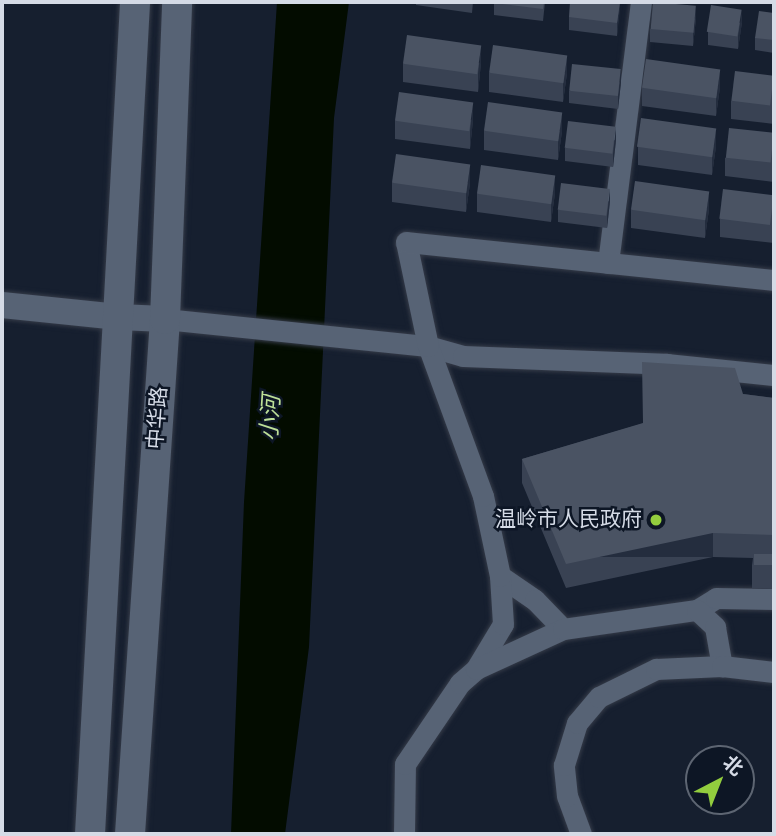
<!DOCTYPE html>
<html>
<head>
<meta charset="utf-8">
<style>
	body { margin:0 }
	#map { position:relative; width:776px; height:836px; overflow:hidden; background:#161f2f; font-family:"Varela Round","Noto Sans SC",sans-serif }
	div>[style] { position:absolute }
	.water>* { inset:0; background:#030c00 }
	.roads { filter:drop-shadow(0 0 2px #353b48) drop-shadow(0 0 2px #353b48) }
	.minor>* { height:21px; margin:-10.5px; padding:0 10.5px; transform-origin:10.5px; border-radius:10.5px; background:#576375 }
	.tertiary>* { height:26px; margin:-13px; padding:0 13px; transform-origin:13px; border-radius:13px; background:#576375 }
	.secondary>* { height:30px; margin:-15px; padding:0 15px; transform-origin:15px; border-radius:15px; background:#576375 }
	.wall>* { inset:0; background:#394253 }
	.shaded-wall>* { inset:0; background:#242d3e; transform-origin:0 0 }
	.building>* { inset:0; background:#4a5363; transform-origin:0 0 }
	.dots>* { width:19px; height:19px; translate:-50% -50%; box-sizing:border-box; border:4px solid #0d1625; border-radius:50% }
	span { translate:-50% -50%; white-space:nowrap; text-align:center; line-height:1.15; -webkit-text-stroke:5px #0d1625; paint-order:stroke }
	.street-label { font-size:21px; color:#d5dbe6 }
	.poi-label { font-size:21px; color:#d5dbe6 }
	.right { translate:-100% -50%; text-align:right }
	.water-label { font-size:23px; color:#bddf98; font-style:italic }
	.frame { position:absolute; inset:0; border:4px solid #d5dbe6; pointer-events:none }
	.north { position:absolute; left:685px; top:745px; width:70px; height:70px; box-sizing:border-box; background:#0d1625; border:2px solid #5d6572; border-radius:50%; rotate:42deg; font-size:19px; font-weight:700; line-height:28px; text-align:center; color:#d5dbe6 }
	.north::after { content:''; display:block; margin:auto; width:24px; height:32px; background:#92cd3e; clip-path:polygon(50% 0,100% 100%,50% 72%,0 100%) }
</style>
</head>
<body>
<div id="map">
	<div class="water">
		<i style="clip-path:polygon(277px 2px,349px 2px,334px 118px,309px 647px,285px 834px,231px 834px,244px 502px)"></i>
	</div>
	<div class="roads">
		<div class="minor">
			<i style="left:608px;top:263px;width:263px;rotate:-82.8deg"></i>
			<i style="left:165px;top:319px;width:264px;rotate:5.9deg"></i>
			<i style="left:428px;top:346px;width:36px;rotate:16deg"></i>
			<i style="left:463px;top:356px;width:204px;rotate:2.2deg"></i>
			<i style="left:667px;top:364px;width:108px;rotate:5.9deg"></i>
			<i style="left:500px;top:576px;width:42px;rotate:34.4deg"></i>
			<i style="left:535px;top:600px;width:40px;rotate:46deg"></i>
			<i style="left:697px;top:610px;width:22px;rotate:-32deg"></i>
			<i style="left:716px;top:598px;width:58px;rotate:1deg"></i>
			<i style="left:476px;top:669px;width:52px;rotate:-59deg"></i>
			<i style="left:503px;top:624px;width:48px;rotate:-93.6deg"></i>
			<i style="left:500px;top:576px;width:82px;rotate:-102deg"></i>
			<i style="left:483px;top:496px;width:160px;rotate:-110.1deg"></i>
			<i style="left:428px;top:346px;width:106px;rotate:-101.9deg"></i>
			<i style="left:406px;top:242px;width:370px;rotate:5.9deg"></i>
			<i style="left:404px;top:834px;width:70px;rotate:-89.2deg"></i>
			<i style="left:405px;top:764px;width:98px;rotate:-55.8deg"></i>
			<i style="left:460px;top:683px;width:21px;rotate:-41deg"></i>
			<i style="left:476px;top:669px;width:96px;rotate:-24.7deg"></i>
			<i style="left:563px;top:629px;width:135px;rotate:-8.1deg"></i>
			<i style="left:697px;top:610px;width:25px;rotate:43deg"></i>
			<i style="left:715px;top:627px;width:40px;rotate:80deg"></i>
			<i style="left:581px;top:834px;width:40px;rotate:-110.2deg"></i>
			<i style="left:567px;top:796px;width:31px;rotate:-96deg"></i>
			<i style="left:564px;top:765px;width:44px;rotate:-72.8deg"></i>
			<i style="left:577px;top:723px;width:34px;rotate:-50deg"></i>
			<i style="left:599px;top:697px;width:64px;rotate:-26.2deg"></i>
			<i style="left:656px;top:669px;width:66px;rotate:-2.6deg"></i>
			<i style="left:722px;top:666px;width:52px;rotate:6.6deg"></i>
		</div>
		<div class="tertiary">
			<i style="left:2px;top:305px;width:117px;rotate:5.9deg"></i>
			<i style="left:118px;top:317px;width:47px;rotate:2.4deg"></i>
		</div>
		<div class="secondary">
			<i style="left:90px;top:834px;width:833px;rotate:-86.9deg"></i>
			<i style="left:130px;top:834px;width:516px;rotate:-86.11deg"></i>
			<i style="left:165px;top:319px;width:317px;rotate:-87.8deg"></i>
		</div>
	</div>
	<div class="wall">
		<i style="clip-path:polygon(416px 2px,473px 2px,472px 13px,416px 5px)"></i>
		<i style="clip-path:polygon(494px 2px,545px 2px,543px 21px,494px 15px)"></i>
		<i style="clip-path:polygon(620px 2px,617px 36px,569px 30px,569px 17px)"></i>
		<i style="clip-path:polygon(774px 13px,774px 53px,755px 50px,755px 38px)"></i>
		<i style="clip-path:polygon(696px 18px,693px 46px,650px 42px,650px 29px)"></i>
		<i style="clip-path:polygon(742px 22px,738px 49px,708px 45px,708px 32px)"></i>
		<i style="clip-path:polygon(481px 63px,478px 92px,403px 82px,403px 64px)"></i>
		<i style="clip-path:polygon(489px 73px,567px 73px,563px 102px,489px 92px)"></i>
		<i style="clip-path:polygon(774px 76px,774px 124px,731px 119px,731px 101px)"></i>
		<i style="clip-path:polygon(621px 82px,618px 109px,569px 103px,569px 91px)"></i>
		<i style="clip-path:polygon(720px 87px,716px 116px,642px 106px,642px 88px)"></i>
		<i style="clip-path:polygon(473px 120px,470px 149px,395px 139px,395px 121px)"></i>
		<i style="clip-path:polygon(484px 131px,562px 131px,558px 160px,484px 150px)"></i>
		<i style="clip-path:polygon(774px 133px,774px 182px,725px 176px,725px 158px)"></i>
		<i style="clip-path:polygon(616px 140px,613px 167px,565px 161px,565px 148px)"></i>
		<i style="clip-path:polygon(716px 146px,712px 175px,638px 165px,638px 147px)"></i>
		<i style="clip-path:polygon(392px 183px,470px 183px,466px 212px,392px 202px)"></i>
		<i style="clip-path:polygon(555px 193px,551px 222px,477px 212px,477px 194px)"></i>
		<i style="clip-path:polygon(774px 195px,774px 243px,720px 237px,720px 219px)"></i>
		<i style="clip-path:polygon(610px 201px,607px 228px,558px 222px,558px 210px)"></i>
		<i style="clip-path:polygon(709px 209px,705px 238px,631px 228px,631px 210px)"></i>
		<i style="clip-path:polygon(743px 394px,774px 398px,774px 589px,752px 588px,752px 565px,753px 558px,713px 557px,566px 588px,522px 483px,522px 459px)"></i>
	</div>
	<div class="shaded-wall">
		<i style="clip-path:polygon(620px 2px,620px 9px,617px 36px,617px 23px)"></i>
		<i style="clip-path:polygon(696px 6px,696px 18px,693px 46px,693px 34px)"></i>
		<i style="clip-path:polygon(742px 10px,742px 22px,738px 49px,738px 36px)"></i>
		<i style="clip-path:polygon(481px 45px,481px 63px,478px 92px,478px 74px)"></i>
		<i style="clip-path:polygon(567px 55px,567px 73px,563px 102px,563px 84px)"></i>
		<i style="clip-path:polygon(621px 69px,621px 82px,618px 109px,618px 97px)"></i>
		<i style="clip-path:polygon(720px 69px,720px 87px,716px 116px,716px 98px)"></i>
		<i style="clip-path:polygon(473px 102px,473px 120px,470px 149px,470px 131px)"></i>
		<i style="clip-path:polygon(562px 112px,562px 131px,558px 160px,558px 142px)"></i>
		<i style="clip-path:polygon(616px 127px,616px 140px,613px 167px,613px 154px)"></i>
		<i style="clip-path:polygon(716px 128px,716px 146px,712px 175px,712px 157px)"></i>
		<i style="clip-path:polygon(470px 164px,470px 183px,466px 212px,466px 194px)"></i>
		<i style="clip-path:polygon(555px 175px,555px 193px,551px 222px,551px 204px)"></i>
		<i style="clip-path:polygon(610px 189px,610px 201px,607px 228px,607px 216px)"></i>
		<i style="clip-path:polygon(709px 191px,709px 209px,705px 238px,705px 220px)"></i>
		<i style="left:713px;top:533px;width:24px;height:150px;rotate:90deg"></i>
	</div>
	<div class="building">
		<i style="clip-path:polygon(494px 2px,544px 2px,543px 9px,494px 3px)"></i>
		<i style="clip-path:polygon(570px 2px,620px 2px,617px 23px,569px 17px)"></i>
		<i style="left:653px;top:2px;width:43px;height:27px;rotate:5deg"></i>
		<i style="left:711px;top:5px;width:31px;height:27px;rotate:9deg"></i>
		<i style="clip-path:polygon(759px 11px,774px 13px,774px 40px,755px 38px)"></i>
		<i style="left:407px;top:35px;width:75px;height:29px;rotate:8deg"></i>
		<i style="left:493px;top:45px;width:75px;height:28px;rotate:8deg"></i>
		<i style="left:646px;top:59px;width:75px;height:29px;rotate:8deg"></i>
		<i style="left:572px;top:64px;width:49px;height:27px;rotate:6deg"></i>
		<i style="left:735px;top:71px;width:39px;height:30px;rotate:7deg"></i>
		<i style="left:399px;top:92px;width:75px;height:29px;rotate:8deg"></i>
		<i style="left:488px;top:102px;width:75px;height:29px;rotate:8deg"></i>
		<i style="left:641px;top:118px;width:76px;height:29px;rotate:8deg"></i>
		<i style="left:568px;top:121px;width:48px;height:27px;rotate:7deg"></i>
		<i style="left:729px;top:128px;width:45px;height:30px;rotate:6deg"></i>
		<i style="left:396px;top:154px;width:75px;height:29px;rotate:8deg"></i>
		<i style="left:481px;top:165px;width:75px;height:29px;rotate:8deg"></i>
		<i style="left:635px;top:181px;width:75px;height:29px;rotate:8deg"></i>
		<i style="left:561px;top:183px;width:49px;height:27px;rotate:7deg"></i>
		<i style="left:723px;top:189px;width:51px;height:30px;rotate:7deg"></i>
		<i style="clip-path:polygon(642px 362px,735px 368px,743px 394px,774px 398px,774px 535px,713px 533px,566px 564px,522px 459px,643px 423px)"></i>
		<i style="left:754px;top:554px;width:20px;height:11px"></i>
	</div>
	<div class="dots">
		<i style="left:656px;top:520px;background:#92cd3e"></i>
	</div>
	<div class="street-label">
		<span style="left:158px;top:418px;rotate:-86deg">中华路</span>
	</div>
	<div class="poi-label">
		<span class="right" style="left:642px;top:520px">温岭市人民政府</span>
	</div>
	<div class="water-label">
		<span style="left:271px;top:418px;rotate:-86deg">小河</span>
	</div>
	<div class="frame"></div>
	<div class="north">北</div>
</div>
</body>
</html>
